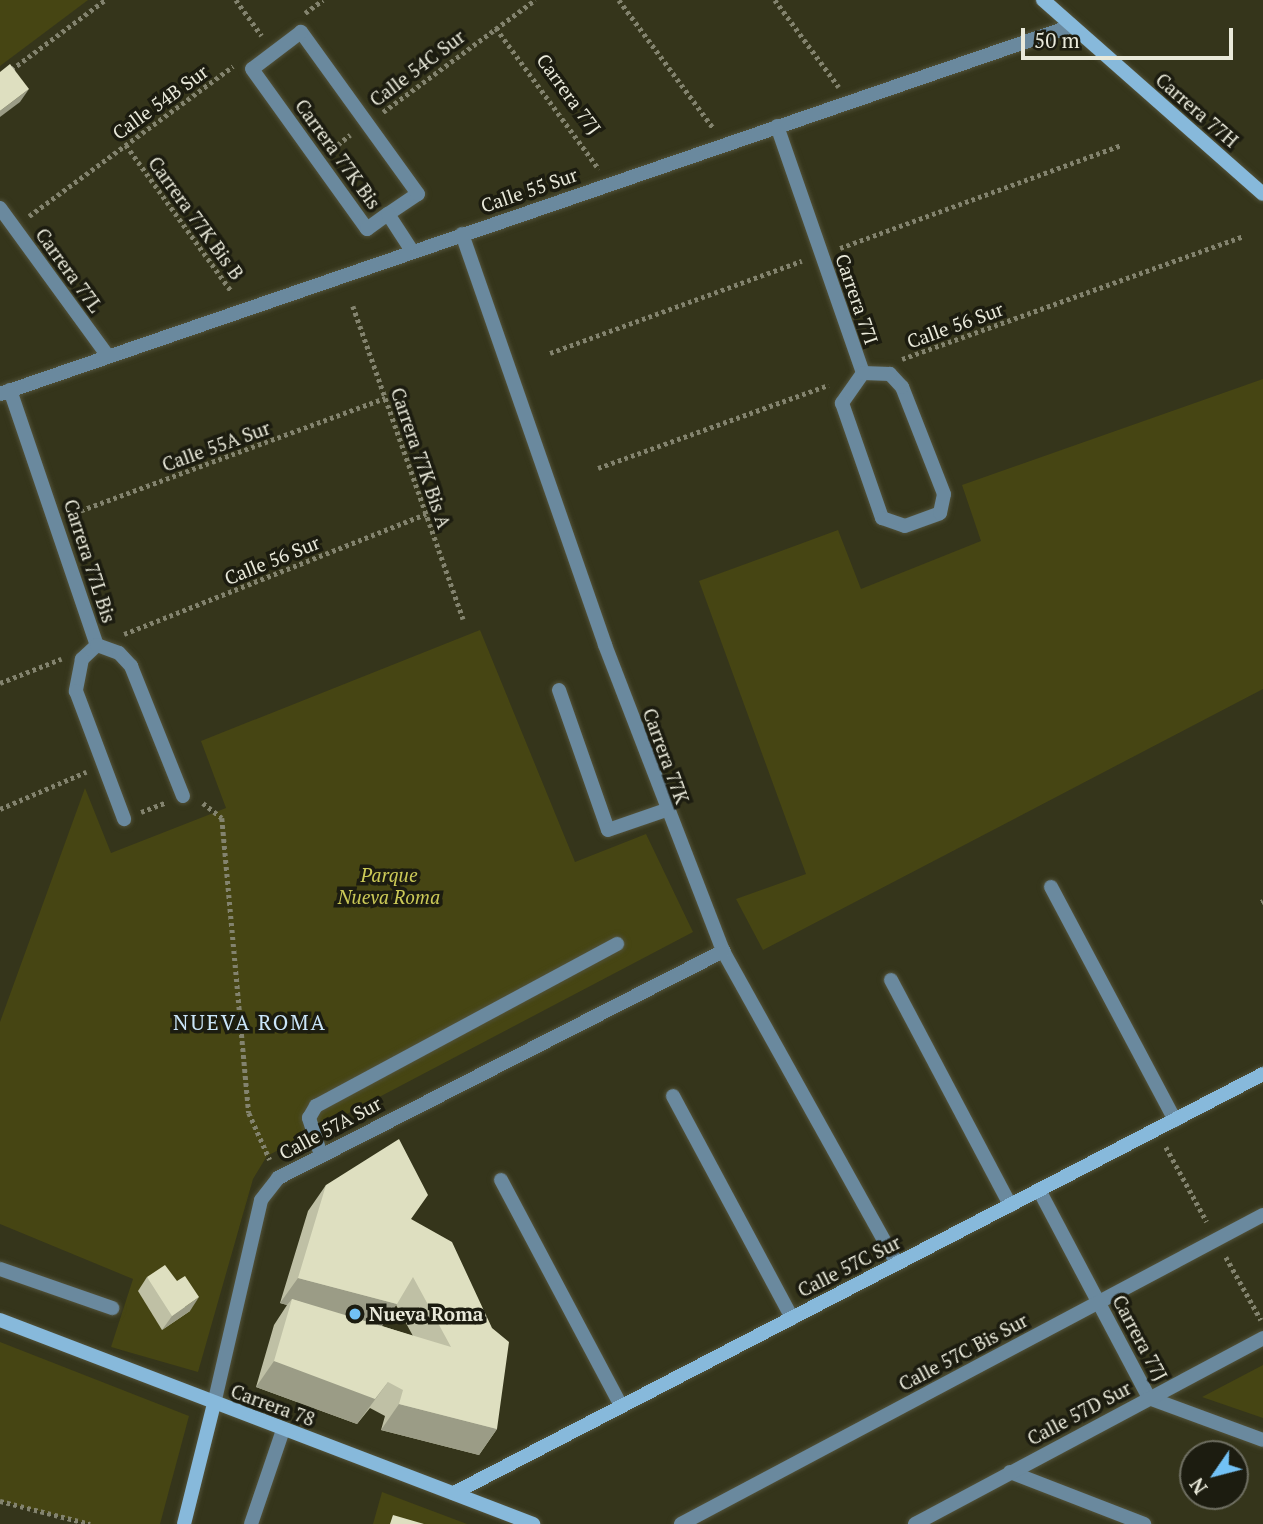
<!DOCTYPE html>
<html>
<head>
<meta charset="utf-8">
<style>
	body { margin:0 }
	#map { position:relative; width:1263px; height:1524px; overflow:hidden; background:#35351b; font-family:"PT Serif",serif }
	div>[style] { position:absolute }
	.green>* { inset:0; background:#464513 }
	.path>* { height:4.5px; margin-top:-2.25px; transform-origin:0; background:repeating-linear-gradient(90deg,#83836e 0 3.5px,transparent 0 7px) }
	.roads { filter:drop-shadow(0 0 2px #52523a) drop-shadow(0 0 2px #52523a) }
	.lane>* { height:14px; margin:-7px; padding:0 7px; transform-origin:7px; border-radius:7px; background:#6a899e }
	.street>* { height:14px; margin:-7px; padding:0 7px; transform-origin:7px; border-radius:7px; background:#6a899e }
	.secondary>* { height:14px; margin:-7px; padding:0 7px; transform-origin:7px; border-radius:7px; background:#87b9db }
	.wall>* { inset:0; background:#bfc0a5 }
	.shaded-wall>* { inset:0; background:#9b9c86 }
	.building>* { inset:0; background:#dedfc0 }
	.dots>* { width:19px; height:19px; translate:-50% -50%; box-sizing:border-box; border:4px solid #1c1c10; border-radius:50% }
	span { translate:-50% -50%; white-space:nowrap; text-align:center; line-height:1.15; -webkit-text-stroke:7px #1c1c10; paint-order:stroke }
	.street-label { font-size:19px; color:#e9e9da }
	.park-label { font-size:19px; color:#ccca57; font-style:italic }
	.poi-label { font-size:19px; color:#e9e9da; font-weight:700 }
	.left { translate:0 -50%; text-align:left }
	.neighbourhood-label { font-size:21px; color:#cbe6fa; letter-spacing:2px }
	.north { position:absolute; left:1179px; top:1440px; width:70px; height:70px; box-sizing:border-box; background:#1c1c10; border:2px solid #6e6e61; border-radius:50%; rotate:235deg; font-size:19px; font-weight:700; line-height:28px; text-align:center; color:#e9e9da }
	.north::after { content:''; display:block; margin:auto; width:24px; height:32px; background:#72c1f5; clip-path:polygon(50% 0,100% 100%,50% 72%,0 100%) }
	.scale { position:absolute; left:1021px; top:28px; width:212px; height:32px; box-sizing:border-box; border:4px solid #e9e9da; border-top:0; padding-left:9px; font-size:21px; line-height:24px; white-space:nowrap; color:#e9e9da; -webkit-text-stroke:5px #1c1c10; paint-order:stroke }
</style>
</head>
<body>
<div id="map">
	<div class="green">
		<i style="clip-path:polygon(0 0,88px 0,0 66px)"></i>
		<i style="clip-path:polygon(1263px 379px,1263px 689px,763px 950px,736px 899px,806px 874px,699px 581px,838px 530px,861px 589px,981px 541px,962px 485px)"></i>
		<i style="clip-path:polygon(480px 630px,575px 862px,646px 834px,693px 932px,267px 1156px,253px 1179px,198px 1372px,111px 1347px,133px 1279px,0 1224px,0 1022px,85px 788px,111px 853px,226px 808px,201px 741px)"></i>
		<i style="clip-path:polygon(0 1342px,189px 1416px,160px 1524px,90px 1524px,0 1501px)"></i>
		<i style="clip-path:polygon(1263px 1365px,1263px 1418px,1202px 1397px)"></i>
		<i style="clip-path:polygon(382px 1492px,467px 1524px,373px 1524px)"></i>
	</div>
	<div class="path">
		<i style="left:236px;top:0;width:44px;rotate:54.2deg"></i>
		<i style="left:619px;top:0;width:160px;rotate:53.6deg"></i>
		<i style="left:775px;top:0;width:108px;rotate:53.7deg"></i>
		<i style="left:305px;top:13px;width:22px;rotate:-36deg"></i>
		<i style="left:496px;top:28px;width:175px;rotate:53.9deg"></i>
		<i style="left:0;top:78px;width:131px;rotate:-36.6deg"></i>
		<i style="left:383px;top:112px;width:189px;rotate:-36.4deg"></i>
		<i style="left:126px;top:145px;width:181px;rotate:54.2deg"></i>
		<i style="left:332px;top:149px;width:23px;rotate:-38deg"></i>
		<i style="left:29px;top:216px;width:253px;rotate:-36.3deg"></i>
		<i style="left:840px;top:248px;width:300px;rotate:-20.1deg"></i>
		<i style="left:353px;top:306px;width:332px;rotate:70.6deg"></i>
		<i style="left:550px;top:353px;width:268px;rotate:-20.1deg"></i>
		<i style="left:902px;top:359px;width:363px;rotate:-19.8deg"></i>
		<i style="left:598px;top:468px;width:245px;rotate:-19.8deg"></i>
		<i style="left:74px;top:513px;width:332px;rotate:-20.3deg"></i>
		<i style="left:124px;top:634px;width:325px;rotate:-21.7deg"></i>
		<i style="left:0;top:683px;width:66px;rotate:-21.5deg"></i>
		<i style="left:203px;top:803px;width:24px;rotate:38deg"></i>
		<i style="left:222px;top:818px;width:296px;rotate:84.8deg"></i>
		<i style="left:249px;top:1113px;width:51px;rotate:65.9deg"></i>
		<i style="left:0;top:809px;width:94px;rotate:-23.3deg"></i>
		<i style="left:141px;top:812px;width:26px;rotate:-21deg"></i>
		<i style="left:1261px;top:902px;width:2px;rotate:-27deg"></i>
		<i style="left:1166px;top:1147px;width:85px;rotate:61.3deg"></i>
		<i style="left:1226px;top:1257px;width:72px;rotate:60.9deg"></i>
		<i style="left:0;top:1501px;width:93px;rotate:14.3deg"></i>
	</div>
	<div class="roads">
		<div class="lane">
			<i style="left:777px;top:126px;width:262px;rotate:70.8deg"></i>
			<i style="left:863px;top:373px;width:37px;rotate:125deg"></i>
			<i style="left:842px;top:403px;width:122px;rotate:70.8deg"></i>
			<i style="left:882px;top:518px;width:24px;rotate:19deg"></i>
			<i style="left:905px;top:526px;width:37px;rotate:-20deg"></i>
			<i style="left:940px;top:513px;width:19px;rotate:-78deg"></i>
			<i style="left:944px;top:494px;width:115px;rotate:-111.4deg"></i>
			<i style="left:902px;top:387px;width:18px;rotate:-133deg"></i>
			<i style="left:890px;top:374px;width:27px;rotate:-178deg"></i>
			<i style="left:388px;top:214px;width:36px;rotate:-34deg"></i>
			<i style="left:418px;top:194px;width:200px;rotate:-125.8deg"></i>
			<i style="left:301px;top:32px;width:61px;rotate:142.9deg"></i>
			<i style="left:252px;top:69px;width:197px;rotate:54.3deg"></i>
			<i style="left:367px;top:229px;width:26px;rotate:-36deg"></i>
			<i style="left:388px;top:214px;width:44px;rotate:57deg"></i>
			<i style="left:10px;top:390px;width:269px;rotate:71.2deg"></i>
			<i style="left:97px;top:645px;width:21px;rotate:137deg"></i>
			<i style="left:82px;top:659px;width:33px;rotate:101deg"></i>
			<i style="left:76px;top:691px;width:137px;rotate:69.4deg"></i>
			<i style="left:97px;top:645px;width:23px;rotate:20deg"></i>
			<i style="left:119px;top:653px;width:18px;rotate:47deg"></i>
			<i style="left:131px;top:666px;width:140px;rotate:68.2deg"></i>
			<i style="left:559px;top:690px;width:148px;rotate:70.7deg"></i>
			<i style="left:608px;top:830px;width:61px;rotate:-19deg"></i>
			<i style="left:1051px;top:887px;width:264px;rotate:62deg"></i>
			<i style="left:891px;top:980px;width:255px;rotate:62.1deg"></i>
			<i style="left:673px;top:1096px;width:252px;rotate:61.8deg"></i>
			<i style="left:320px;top:1152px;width:36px;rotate:-108deg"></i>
			<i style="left:309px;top:1118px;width:14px;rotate:-60deg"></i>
			<i style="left:316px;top:1106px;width:342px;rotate:-28.3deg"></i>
			<i style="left:501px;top:1180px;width:256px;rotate:62deg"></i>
			<i style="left:0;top:1269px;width:119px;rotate:19.2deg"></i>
			<i style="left:251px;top:1524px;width:99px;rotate:-71.2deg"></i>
		</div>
		<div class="street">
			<i style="left:0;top:208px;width:182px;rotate:53.9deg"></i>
			<i style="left:462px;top:234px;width:435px;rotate:70.8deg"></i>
			<i style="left:605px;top:645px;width:328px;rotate:68.9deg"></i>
			<i style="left:723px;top:951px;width:357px;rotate:60.9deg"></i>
			<i style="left:0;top:394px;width:1133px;rotate:-18.95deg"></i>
			<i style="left:1039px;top:1190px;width:235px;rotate:62.1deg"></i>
			<i style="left:1149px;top:1398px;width:121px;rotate:20.2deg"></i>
			<i style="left:214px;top:1404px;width:209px;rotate:-77deg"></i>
			<i style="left:261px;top:1200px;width:28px;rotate:-52deg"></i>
			<i style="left:278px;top:1178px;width:500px;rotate:-27deg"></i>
			<i style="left:1010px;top:1472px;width:144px;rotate:21.2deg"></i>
			<i style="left:681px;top:1524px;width:659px;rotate:-27.97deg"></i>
			<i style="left:915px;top:1524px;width:395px;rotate:-28.1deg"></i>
		</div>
		<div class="secondary">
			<i style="left:1043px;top:0;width:293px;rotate:41.4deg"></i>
			<i style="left:0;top:1320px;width:571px;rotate:20.94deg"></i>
			<i style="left:454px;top:1493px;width:911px;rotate:-27.38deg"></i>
			<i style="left:184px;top:1524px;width:124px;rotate:-76deg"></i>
		</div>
	</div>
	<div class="wall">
		<i style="clip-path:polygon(evenodd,326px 1185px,411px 1219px,497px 1429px,479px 1455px,381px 1430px,385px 1416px,370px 1408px,357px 1424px,256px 1387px,274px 1325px,287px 1305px,280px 1303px,308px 1211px,326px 1185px,396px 1305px,413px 1336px,382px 1326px,396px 1305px)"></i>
		<i style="clip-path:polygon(147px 1277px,190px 1311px,162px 1330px,138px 1291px)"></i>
	</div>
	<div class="shaded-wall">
		<i style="clip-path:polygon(29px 89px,20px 102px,0 117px,0 111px)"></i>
		<i style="clip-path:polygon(298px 1278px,397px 1304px,379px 1329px,292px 1299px,287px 1305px,280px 1303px)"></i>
		<i style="clip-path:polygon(199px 1297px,190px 1311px,162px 1330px,172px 1316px)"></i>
		<i style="clip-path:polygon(274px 1361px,388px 1382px,357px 1424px,256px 1387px)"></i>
		<i style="clip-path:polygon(399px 1404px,497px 1429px,479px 1455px,381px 1430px)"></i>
	</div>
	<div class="building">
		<i style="clip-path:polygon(10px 64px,29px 89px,0 111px,0 72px)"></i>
		<i style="clip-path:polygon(399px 1139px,428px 1195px,411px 1219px,452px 1242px,492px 1328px,509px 1342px,497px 1429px,399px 1404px,403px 1390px,388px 1382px,375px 1399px,274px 1361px,292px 1299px,451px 1347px,413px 1277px,397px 1304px,298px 1278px,326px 1185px)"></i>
		<i style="clip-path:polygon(165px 1265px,177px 1281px,185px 1276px,199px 1297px,172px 1316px,147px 1277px)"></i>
		<i style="clip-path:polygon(393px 1515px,424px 1524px,390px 1524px)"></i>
	</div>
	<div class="dots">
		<i style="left:355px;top:1314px;background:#72c1f5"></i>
	</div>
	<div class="street-label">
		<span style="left:417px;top:68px;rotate:-37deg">Calle 54C Sur</span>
		<span style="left:569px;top:94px;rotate:54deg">Carrera 77J</span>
		<span style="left:160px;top:102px;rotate:-36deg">Calle 54B Sur</span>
		<span style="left:1197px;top:110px;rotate:41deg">Carrera 77H</span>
		<span style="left:338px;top:154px;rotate:54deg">Carrera 77K Bis</span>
		<span style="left:529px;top:190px;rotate:-19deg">Calle 55 Sur</span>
		<span style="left:196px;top:218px;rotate:54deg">Carrera 77K Bis B</span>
		<span style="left:69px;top:270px;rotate:54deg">Carrera 77L</span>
		<span style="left:857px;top:299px;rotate:71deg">Carrera 77I</span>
		<span style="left:955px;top:325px;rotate:-20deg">Calle 56 Sur</span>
		<span style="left:216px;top:446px;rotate:-20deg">Calle 55A Sur</span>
		<span style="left:421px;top:458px;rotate:71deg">Carrera 77K Bis A</span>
		<span style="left:272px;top:560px;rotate:-22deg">Calle 56 Sur</span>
		<span style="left:90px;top:561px;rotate:72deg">Carrera 77L Bis</span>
		<span style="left:666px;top:756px;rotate:70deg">Carrera 77K</span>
		<span style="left:330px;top:1128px;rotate:-28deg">Calle 57A Sur</span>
		<span style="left:849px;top:1266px;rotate:-27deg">Calle 57C Sur</span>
		<span style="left:1140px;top:1338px;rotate:62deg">Carrera 77J</span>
		<span style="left:963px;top:1352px;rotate:-28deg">Calle 57C Bis Sur</span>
		<span style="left:273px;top:1405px;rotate:20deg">Carrera 78</span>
		<span style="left:1079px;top:1413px;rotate:-28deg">Calle 57D Sur</span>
	</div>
	<div class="park-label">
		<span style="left:389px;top:886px">Parque<br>Nueva Roma</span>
	</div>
	<div class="poi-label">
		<span class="left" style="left:369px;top:1314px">Nueva Roma</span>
	</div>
	<div class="neighbourhood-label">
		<span style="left:250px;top:1022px">NUEVA ROMA</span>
	</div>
	<div class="north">N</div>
	<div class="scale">50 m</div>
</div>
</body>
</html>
